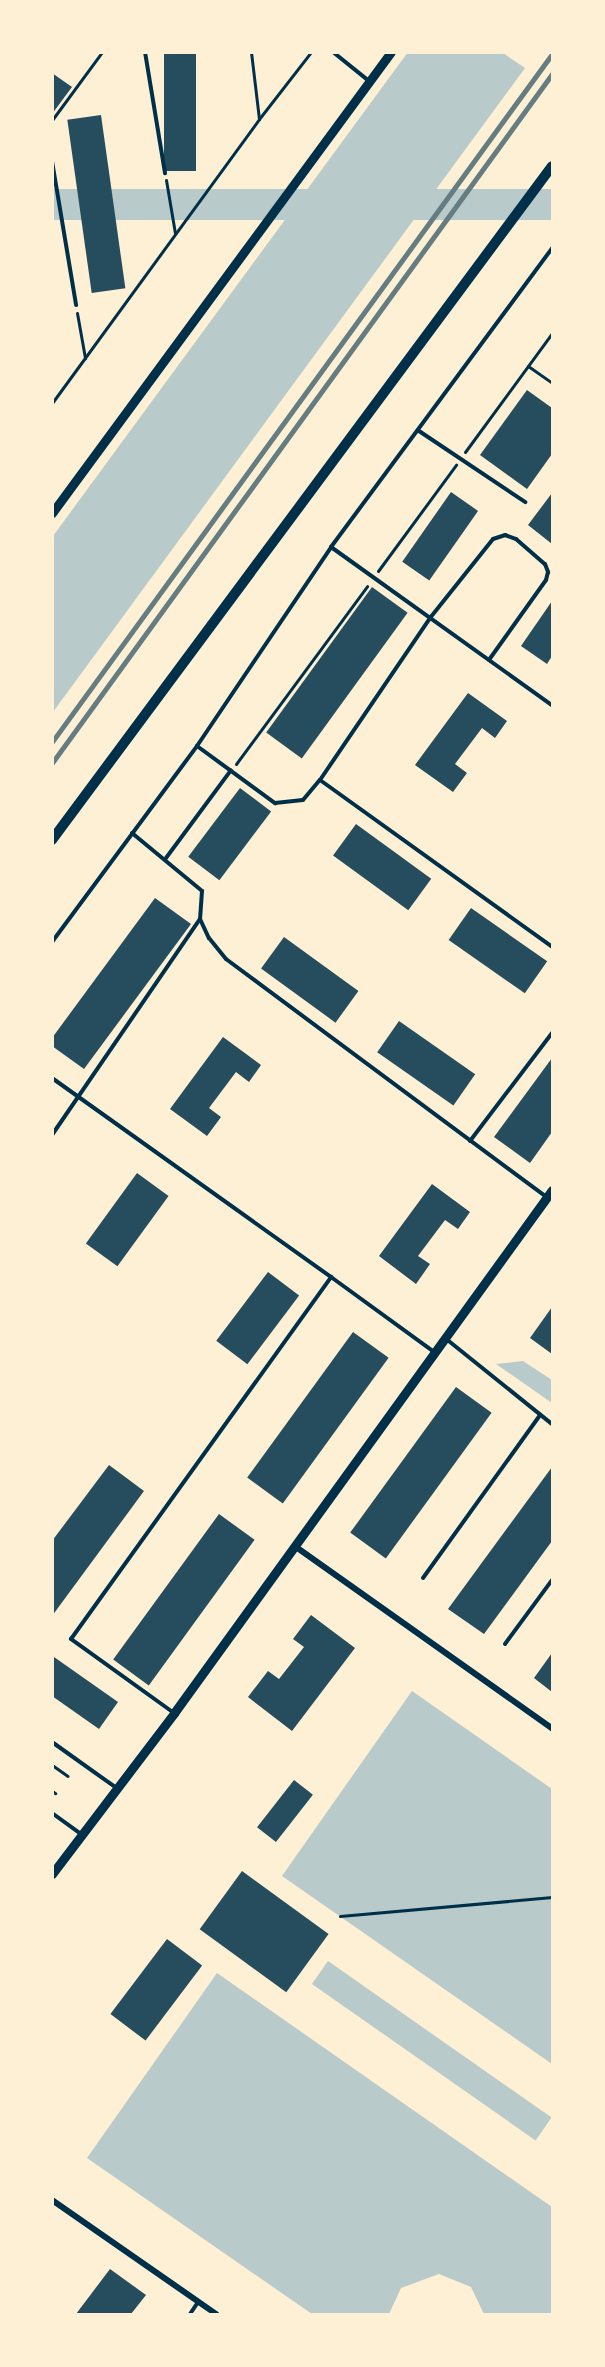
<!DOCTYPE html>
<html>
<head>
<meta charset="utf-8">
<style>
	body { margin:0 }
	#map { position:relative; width:605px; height:2367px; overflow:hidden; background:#fdf0d5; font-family:"Fira Sans",sans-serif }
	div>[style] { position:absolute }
	.green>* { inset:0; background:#b9caca; transform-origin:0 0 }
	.building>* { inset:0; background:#264d5e; transform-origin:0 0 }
	.path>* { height:3px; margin:-1.5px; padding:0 1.5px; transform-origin:1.5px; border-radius:1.5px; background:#003049 }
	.service>* { height:4px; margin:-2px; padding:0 2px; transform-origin:2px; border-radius:2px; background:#003049 }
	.minor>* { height:6px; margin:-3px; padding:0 3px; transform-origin:3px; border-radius:3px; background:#003049 }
	.tertiary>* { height:9px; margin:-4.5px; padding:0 4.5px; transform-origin:4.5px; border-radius:4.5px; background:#003049 }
	.secondary>* { height:10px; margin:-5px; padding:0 5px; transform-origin:5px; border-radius:5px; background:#003049 }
	.rail>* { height:4.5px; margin:-2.25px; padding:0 2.25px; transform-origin:2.25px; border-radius:2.25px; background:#657d81 }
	span { translate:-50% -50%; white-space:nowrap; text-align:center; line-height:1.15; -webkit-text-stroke:5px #fdf0d5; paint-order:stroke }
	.frame { position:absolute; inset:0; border:54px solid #fdf0d5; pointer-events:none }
</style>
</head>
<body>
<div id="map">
	<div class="green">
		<i style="clip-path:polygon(408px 52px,503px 53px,525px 68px,53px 712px,53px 536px)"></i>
		<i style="left:552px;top:189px;width:31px;height:847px;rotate:90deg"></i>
		<i style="clip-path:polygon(523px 1361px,552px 1380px,552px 1403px,496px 1364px)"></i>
		<i style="clip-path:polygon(412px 1691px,552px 1789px,552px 2064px,282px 1876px)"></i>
		<i style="left:328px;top:1961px;width:273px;height:28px;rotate:35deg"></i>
		<i style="clip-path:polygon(217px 1973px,552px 2207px,552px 2314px,484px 2314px,471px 2287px,439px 2274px,401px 2288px,389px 2314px,312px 2314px,87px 2158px)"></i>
	</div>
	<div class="building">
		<i style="left:164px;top:52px;width:32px;height:119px"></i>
		<i style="clip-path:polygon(52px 73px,72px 87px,52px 114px)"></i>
		<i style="left:101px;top:115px;width:175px;height:34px;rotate:82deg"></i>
		<i style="clip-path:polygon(527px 390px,552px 408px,552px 454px,527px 489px,480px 455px)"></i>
		<i style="left:451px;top:492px;width:33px;height:85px;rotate:35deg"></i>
		<i style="clip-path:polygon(552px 493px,552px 544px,528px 525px)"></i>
		<i style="left:372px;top:587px;width:44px;height:180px;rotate:36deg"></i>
		<i style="clip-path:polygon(552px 601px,552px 656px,547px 664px,521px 646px)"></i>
		<i style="clip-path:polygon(468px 693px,507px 721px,495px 738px,482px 728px,455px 764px,467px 773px,453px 792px,415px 765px)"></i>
		<i style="left:240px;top:788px;width:39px;height:86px;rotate:37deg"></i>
		<i style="left:356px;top:824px;width:93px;height:39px;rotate:36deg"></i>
		<i style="clip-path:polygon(155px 898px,191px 924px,84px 1069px,52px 1046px,52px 1038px)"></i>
		<i style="left:471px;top:908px;width:93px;height:39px;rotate:35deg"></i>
		<i style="left:284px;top:937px;width:92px;height:39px;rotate:36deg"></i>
		<i style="left:399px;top:1021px;width:93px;height:38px;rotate:35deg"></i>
		<i style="clip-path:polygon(223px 1037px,261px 1065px,249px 1082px,236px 1072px,209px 1108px,221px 1117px,207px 1136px,170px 1109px)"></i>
		<i style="clip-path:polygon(552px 1058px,552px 1132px,530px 1163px,494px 1137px)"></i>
		<i style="left:137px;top:1173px;width:39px;height:87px;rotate:36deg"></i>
		<i style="clip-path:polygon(432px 1184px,470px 1212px,458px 1229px,445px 1220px,418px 1256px,430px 1264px,416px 1284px,379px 1256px)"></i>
		<i style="left:268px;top:1272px;width:39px;height:86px;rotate:37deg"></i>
		<i style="clip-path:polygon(552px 1307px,552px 1354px,530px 1338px)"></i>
		<i style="left:353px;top:1332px;width:44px;height:180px;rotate:36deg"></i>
		<i style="left:456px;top:1387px;width:44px;height:180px;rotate:36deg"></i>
		<i style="clip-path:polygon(109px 1465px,144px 1491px,52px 1616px,52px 1541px)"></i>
		<i style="clip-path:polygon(552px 1467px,552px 1541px,484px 1634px,448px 1609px)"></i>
		<i style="left:219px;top:1514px;width:44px;height:180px;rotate:36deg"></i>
		<i style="clip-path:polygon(311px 1615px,355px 1648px,292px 1731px,248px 1697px,268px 1671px,279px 1679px,304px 1647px,293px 1639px)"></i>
		<i style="clip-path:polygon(552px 1653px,552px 1692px,534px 1678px)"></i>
		<i style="clip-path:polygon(54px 1657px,118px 1702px,99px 1729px,52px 1696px)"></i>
		<i style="left:294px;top:1780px;width:24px;height:60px;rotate:38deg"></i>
		<i style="left:242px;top:1871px;width:107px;height:72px;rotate:36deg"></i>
		<i style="left:167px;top:1939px;width:44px;height:94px;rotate:37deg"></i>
		<i style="clip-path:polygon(110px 2269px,146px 2295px,131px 2314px,76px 2314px)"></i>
	</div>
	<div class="path">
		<i style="left:259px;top:119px;width:85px;rotate:-52.2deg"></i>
		<i style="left:52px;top:120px;width:84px;rotate:-53.7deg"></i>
		<i style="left:166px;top:180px;width:54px;rotate:80.4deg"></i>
		<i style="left:77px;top:313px;width:46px;rotate:79.9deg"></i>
		<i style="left:528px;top:366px;width:29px;rotate:35deg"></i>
		<i style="left:52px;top:403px;width:351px;rotate:-53.9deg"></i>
		<i style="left:259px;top:119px;width:67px;rotate:-96.8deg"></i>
		<i style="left:465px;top:452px;width:147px;rotate:-53.8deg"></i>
		<i style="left:378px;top:571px;width:132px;rotate:-53.7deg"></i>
		<i style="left:236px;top:764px;width:221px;rotate:-53.6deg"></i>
		<i style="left:52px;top:1765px;width:19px;rotate:35deg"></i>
		<i style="left:52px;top:1791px;width:4px;rotate:34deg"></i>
		<i style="left:340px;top:1916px;width:213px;rotate:-5.1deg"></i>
	</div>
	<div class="service">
		<i style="left:145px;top:52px;width:123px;rotate:80.6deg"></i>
		<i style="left:333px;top:52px;width:46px;rotate:38.9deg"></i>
		<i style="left:52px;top:161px;width:146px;rotate:80.5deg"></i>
		<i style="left:419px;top:431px;width:128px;rotate:33.8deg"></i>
		<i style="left:331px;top:547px;width:272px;rotate:35.6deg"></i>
		<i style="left:197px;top:746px;width:97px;rotate:36.2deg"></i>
		<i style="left:275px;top:803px;width:28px;rotate:-6deg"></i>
		<i style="left:303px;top:800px;width:26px;rotate:-50deg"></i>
		<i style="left:320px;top:780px;width:286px;rotate:35.7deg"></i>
		<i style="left:320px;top:780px;width:196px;rotate:-55.8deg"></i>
		<i style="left:430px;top:618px;width:101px;rotate:-51.4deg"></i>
		<i style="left:493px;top:539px;width:13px;rotate:-18deg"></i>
		<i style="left:505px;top:535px;width:12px;rotate:20deg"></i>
		<i style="left:516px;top:539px;width:38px;rotate:41deg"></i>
		<i style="left:545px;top:564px;width:9px;rotate:69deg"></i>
		<i style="left:548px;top:572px;width:8px;rotate:104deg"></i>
		<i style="left:546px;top:580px;width:98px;rotate:125.5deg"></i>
		<i style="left:132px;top:833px;width:91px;rotate:39.6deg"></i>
		<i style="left:202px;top:891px;width:28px;rotate:94deg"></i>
		<i style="left:200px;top:919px;width:21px;rotate:65deg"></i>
		<i style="left:209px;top:938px;width:27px;rotate:51deg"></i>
		<i style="left:226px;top:959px;width:399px;rotate:36.6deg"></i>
		<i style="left:166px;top:858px;width:109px;rotate:-53.5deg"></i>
		<i style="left:52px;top:942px;width:244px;rotate:-53.5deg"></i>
		<i style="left:197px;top:746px;width:240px;rotate:-56deg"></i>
		<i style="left:331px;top:547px;width:372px;rotate:-53.5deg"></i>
		<i style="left:52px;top:1078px;width:343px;rotate:35.5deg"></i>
		<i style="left:52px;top:1135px;width:262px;rotate:-55.6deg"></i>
		<i style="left:470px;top:1141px;width:136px;rotate:-52.8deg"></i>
		<i style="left:445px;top:1338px;width:137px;rotate:38.8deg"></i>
		<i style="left:423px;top:1578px;width:201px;rotate:-54.3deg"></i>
		<i style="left:505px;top:1644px;width:79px;rotate:-53.7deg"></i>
		<i style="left:174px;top:1713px;width:127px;rotate:-144.3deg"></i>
		<i style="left:71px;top:1639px;width:446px;rotate:-54.3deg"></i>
		<i style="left:331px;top:1277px;width:126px;rotate:36deg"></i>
		<i style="left:52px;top:1742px;width:77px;rotate:35.5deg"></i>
		<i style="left:52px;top:1813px;width:36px;rotate:36deg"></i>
		<i style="left:190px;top:2314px;width:14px;rotate:-56deg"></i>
	</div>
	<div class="minor">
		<i style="left:296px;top:1547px;width:314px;rotate:35.3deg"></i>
		<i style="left:52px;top:2200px;width:200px;rotate:34.8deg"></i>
	</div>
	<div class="tertiary">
		<i style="left:52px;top:513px;width:572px;rotate:-53.67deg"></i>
		<i style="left:52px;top:1874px;width:202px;rotate:-52.8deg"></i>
		<i style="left:174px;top:1713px;width:645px;rotate:-54.14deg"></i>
	</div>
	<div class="secondary">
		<i style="left:52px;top:840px;width:839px;rotate:-53.43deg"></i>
	</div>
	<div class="rail">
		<i style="left:52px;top:742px;width:850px;rotate:-53.99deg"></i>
		<i style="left:52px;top:763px;width:851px;rotate:-54.03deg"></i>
	</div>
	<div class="frame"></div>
</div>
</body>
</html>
